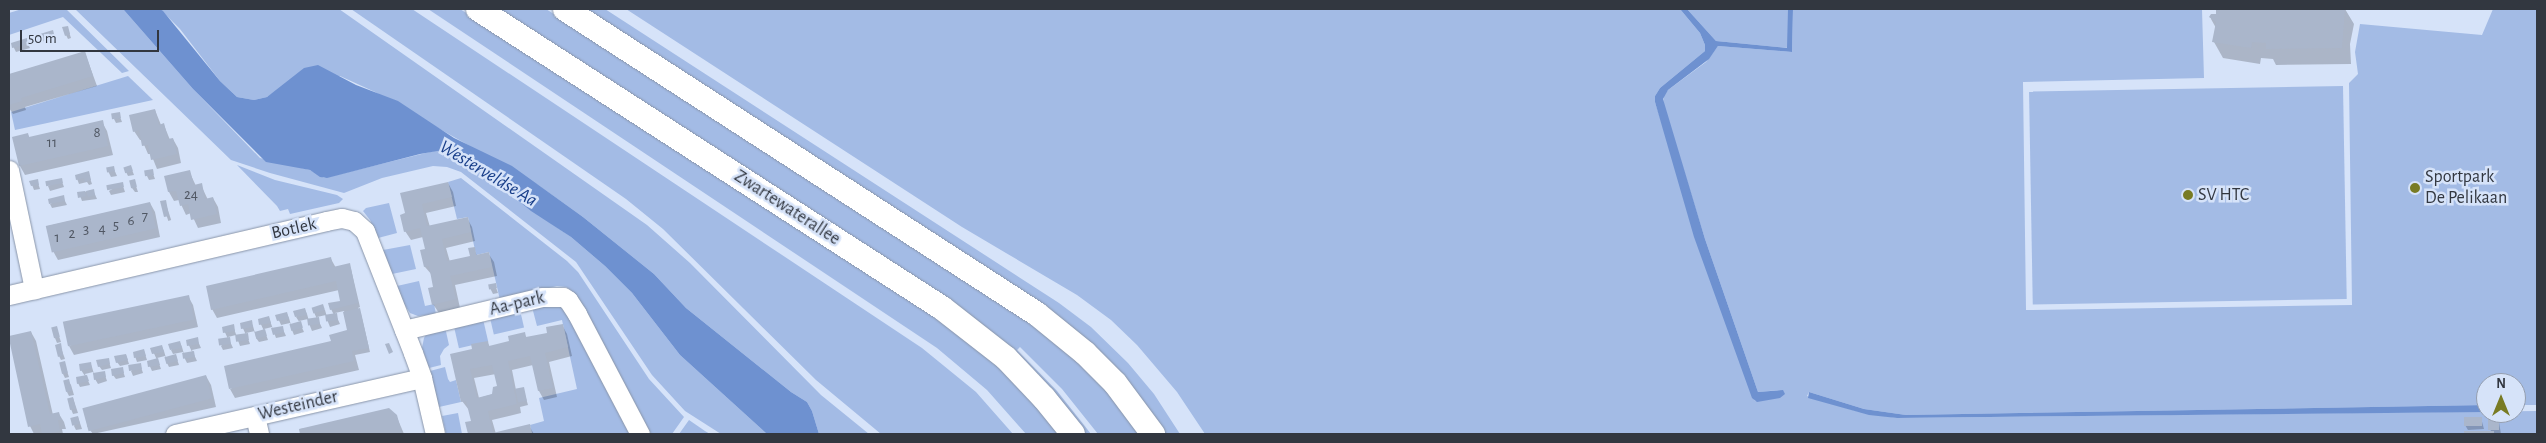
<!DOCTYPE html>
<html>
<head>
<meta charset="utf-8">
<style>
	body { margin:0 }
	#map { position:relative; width:2546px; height:443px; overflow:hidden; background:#d6e3f9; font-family:"Alegreya Sans",sans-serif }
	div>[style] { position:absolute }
	.green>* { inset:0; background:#a3bbe5; transform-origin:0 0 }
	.water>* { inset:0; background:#6e91d0 }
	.shadow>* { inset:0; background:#0003; transform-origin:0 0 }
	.building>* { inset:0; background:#aab6cb; transform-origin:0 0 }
	.roads { filter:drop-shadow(0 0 1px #8995a9) drop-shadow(0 0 1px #8995a9) }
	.minor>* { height:19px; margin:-9.5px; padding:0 9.5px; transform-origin:9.5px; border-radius:9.5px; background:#fff }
	.major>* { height:24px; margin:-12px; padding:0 12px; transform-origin:12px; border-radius:12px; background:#fff }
	.dots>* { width:14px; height:14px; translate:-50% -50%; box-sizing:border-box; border:2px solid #d6e3f9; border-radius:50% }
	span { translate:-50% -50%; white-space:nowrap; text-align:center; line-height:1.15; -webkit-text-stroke:5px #d6e3f9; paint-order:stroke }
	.number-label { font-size:15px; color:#505763 }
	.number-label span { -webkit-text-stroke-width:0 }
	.poi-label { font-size:18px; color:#323740 }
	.left { translate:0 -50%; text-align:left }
	.street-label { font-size:18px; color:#323740 }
	.water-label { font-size:19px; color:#183e89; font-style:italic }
	.frame { position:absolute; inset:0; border:10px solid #323740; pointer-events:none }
	.north { position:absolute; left:2476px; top:373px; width:50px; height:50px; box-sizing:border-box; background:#d6e3f9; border:1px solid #949eaf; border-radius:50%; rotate:0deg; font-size:14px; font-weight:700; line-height:20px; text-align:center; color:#323740 }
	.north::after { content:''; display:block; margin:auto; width:18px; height:22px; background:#787b24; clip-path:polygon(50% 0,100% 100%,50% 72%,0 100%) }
	.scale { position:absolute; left:20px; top:30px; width:139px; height:22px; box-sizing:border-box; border:2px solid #323740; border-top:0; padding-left:6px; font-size:15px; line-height:18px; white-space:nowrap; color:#323740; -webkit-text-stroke:4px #d6e3f9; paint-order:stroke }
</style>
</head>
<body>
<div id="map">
	<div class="green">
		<i style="clip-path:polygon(22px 9px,66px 9px,129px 71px,122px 73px,63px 17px,9px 35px,9px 13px)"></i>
		<i style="clip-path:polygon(75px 9px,123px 9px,193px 89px,260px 158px,310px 170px,324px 178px,438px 150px,452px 152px,472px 163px,507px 193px,571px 237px,605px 266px,632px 293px,680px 355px,767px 434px,721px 434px,685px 411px,652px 375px,576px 262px,461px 172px,447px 167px,433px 166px,382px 178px,344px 193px,270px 173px,231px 160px)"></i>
		<i style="clip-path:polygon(160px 9px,339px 9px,647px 225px,690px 263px,821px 395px,869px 434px,819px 434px,812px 411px,807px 402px,791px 392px,686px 308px,654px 274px,583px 217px,538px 185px,375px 92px,340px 76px,281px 88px,267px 97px,254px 100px,237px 97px,220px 81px,180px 29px)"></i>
		<i style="clip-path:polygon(351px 9px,412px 9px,922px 348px,976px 392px,1013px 434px,881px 434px,816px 380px,663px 229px,626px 199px)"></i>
		<i style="clip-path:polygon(428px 9px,460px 9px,929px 312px,979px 349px,1016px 384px,1061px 434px,1026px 434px,987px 390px,937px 348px)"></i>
		<i style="clip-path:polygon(495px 9px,546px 9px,1030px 322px,1065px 348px,1109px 392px,1141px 434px,1098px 434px,1062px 389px,1020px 347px,1017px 350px,1057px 391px,1091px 434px,1085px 434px,1042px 382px)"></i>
		<i style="clip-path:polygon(583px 9px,605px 9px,1059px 303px,1091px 327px,1128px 363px,1154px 394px,1180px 434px,1165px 434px,1140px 398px)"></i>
		<i style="clip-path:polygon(626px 9px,1680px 9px,1700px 33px,1705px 45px,1705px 51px,1660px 88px,1655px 96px,1655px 102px,1728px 329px,1755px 401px,1780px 390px,1758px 392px,1705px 239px,1663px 103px,1664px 94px,1668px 90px,1706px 62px,1718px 46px,1792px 52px,1793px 9px,2202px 9px,2204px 78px,2023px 82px,2026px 310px,2352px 305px,2349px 83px,2358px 74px,2355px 52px,2360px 24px,2482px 35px,2493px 9px,2537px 9px,2537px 405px,2516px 405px,2516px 383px,2486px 383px,2486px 405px,1906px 415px,1864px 409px,1809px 392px,1807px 396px,1856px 411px,1897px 418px,2537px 411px,2537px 434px,1205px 434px,1177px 392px,1137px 345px,1111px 320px,1077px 295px,962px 227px)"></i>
		<i style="clip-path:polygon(1687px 9px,1788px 9px,1789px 48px,1716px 41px)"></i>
		<i style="clip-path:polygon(128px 76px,153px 100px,15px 130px,11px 112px)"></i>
		<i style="left:2343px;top:86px;width:213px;height:314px;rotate:89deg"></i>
		<i style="clip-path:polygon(237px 165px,275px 180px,337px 195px,343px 199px,339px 203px,290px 214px,288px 209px,280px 211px,277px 206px)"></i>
		<i style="clip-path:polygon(461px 178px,567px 261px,578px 272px,649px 379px,684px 417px,672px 434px,648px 434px,572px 291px,566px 287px,557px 286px,500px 300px,489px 252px,476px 255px,468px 217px,457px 219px,448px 182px)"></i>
		<i style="clip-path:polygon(389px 203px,397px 233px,378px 238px,370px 220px,363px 211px,366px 208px)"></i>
		<i style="clip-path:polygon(410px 245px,416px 269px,392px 274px,383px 250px)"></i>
		<i style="clip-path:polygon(419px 281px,425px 306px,434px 304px,436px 314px,418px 316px,410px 313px,404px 304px,397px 286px)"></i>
		<i style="clip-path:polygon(550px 303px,564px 306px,632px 434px,532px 434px,530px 425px,544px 421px,539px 398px,577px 389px,562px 320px,537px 326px,532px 307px)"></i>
		<i style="left:520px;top:310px;width:18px;height:31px;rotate:77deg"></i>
		<i style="left:483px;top:319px;width:23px;height:30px;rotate:77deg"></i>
		<i style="clip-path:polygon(445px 327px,449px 345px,444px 349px,440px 356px,441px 365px,429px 368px,422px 348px,424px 338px,426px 334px)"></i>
		<i style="clip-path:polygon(445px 367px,448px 379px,450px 382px,456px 380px,461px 402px,439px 407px,430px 371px)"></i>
		<i style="clip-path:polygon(458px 413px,462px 434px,446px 434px,442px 416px)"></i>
		<i style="clip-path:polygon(689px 420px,705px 431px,710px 434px,679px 434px)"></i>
	</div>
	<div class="water">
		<i style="clip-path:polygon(123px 9px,160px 9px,163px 11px,220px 81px,237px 97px,254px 100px,267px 97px,304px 68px,318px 65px,356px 85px,398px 101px,454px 138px,512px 166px,583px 217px,654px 274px,686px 308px,791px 392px,807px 402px,812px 411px,819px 434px,767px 434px,680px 355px,632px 293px,605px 266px,571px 237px,531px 211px,472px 163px,457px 154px,443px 150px,420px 154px,327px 178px,320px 177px,310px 170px,266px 162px,193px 89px)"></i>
		<i style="clip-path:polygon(1680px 9px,1687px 9px,1716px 41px,1787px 48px,1788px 9px,1793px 9px,1792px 52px,1718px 46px,1709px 59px,1668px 90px,1663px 99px,1705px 239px,1758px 392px,1783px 390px,1785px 394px,1780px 398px,1757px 402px,1752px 398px,1694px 237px,1655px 102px,1655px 96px,1660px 88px,1705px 51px,1705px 45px,1700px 33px)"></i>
		<i style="clip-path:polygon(1809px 392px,1864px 409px,1906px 415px,2486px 405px,2486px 412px,1897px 418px,1869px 415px,1808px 398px)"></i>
	</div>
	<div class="shadow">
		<i style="clip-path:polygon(2217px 9px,2345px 9px,2354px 24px,2350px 44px,2351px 64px,2276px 65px,2273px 59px,2261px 58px,2260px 64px,2223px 58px,2214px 42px,2216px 28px,2211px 19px,2211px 16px,2217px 15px)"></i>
		<i style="clip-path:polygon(52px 32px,57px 42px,45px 43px,42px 39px)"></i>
		<i style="clip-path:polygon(69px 32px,71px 38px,68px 39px,66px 35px)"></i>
		<i style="clip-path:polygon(26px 40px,30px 48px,16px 52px,12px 44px)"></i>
		<i style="clip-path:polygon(85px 53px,97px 86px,25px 107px,26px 110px,13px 114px,9px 108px,9px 75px)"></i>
		<i style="clip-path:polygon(155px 110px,161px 125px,164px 125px,170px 140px,173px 139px,178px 148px,181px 163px,157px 169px,151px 154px,148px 154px,142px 140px,140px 140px,134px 131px)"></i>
		<i style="clip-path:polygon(119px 114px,122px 122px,116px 123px,114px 119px)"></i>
		<i style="clip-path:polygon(102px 122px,107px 131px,113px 155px,25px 175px,20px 166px,14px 138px,28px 135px,30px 138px)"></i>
		<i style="clip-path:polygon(113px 167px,117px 176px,111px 177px,107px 169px)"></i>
		<i style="clip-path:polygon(131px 167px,134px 175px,128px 176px,126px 172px)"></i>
		<i style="clip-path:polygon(152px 171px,155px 179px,149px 180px,147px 176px)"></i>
		<i style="clip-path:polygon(189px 171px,196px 186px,201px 185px,208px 200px,213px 198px,218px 207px,221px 223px,198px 228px,191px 213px,186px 215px,179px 200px,174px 201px,169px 192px,166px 177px)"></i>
		<i style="clip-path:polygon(88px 172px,92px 184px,89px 185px,87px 182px,79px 184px,76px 176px)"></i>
		<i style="clip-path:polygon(61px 179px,64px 187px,50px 191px,48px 186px)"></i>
		<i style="clip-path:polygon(37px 180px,40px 189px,34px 190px,31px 182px)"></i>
		<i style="clip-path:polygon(134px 180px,138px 192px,135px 192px,132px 188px)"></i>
		<i style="clip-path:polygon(122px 183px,125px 192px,111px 195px,109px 191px)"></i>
		<i style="clip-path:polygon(448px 183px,453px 192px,456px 206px,426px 213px,430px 227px,467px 218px,472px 227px,475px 241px,446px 248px,450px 262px,471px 257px,474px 249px,477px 256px,488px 253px,494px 262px,497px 276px,455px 285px,460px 308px,439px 313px,433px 304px,435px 288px,432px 275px,425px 267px,426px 250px,423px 237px,411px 240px,405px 231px,402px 216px)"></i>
		<i style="clip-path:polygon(93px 190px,97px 199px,82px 201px,79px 193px)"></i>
		<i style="clip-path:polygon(63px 197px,67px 205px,52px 208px,50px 204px)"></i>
		<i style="left:165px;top:201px;width:20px;height:3px;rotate:72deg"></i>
		<i style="clip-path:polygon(150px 203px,155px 212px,160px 237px,58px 260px,53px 251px,48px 226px)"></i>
		<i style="clip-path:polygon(331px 259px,336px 268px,349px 265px,351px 269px,360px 307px,358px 308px,361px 314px,370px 352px,355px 355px,359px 370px,235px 398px,230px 389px,332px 342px,349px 331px,344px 311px,335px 313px,340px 324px,330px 327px,328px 322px,326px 315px,317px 317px,322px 328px,312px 331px,310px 326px,308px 319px,299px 321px,304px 332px,294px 335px,292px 330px,290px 323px,281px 325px,286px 336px,276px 338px,272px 327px,264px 329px,268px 340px,259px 342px,256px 338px,255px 331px,246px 333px,250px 344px,240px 346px,236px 335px,228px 337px,233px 348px,223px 350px,221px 346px,228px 339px,223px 328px,233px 326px,237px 337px,246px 335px,241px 324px,251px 322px,253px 326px,255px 333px,264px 331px,259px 320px,269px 318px,273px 329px,282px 327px,277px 316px,287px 314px,289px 318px,291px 325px,300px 323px,296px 317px,305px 310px,307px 314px,309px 321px,317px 319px,312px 308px,325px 310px,327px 317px,334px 315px,331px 309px,342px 302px,339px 290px,217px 318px,212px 309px)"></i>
		<i style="clip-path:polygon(495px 285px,498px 293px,493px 294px,489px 286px)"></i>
		<i style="clip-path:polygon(188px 296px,193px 305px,198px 327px,74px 355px,69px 346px)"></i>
		<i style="clip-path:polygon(evenodd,562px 325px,567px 334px,572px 356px,549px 362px,557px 397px,544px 400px,539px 391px,533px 365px,512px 370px,516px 390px,523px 388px,528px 405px,520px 407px,521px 413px,492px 420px,496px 434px,529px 426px,534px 434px,470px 434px,467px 423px,472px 422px,469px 410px,462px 401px,473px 350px,487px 342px,490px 347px,511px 342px,524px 334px,527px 338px,548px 334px,562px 325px,496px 374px,499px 387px,493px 394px,479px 398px,474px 378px,496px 374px)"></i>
		<i style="clip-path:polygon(56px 327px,61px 342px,57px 343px,55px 338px)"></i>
		<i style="clip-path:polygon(31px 332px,36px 341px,53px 415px,59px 414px,64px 422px,66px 429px,62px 429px,63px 434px,34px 434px,30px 426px)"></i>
		<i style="clip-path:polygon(197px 339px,201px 348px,192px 350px,197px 361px,187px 363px,185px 359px,183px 352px,173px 354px,171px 350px,180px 343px,182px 347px,184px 354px,192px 352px,187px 341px)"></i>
		<i style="clip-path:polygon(60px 345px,65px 359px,61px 360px,59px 356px)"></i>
		<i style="clip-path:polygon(162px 347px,164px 351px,166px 358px,176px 356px,179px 365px,169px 367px,167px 363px,165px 356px,157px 358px,161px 369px,152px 371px,148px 362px,157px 360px,152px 349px)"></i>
		<i style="clip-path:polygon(144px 351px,147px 360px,137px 362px,134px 353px)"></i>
		<i style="clip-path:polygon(126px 355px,129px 364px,120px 366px,117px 362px)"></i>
		<i style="clip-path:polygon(108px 359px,111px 368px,102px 370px,99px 366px)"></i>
		<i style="clip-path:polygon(64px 362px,69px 377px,65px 378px,63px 374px)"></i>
		<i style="clip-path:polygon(90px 363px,92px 367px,94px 374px,104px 372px,107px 381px,98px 384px,95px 379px,93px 372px,85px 374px,90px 385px,80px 387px,78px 383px,85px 376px,81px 370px)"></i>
		<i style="clip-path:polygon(140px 364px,143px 373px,133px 376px,131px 371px)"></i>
		<i style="clip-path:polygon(122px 368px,125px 377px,116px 379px,113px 375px)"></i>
		<i style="clip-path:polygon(206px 376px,211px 385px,216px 407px,93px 434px,87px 426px)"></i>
		<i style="clip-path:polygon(68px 381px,71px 385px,74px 395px,69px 396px,67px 392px)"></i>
		<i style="clip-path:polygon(73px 398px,78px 413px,73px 414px,71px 409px)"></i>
		<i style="clip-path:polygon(396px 415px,404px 434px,301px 434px,300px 429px)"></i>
		<i style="clip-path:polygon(2489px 416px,2498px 416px,2501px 434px,2465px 434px,2465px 432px,2491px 433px)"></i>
		<i style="clip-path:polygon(78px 417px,82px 429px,76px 430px,74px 426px)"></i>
		<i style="clip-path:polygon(2481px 418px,2484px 429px,2468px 430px,2465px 425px)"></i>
	</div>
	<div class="building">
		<i style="clip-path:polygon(2216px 9px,2345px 9px,2342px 48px,2266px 49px,2266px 43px,2252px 42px,2251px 48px,2212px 42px,2216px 22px,2209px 17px,2211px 14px,2216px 14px)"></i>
		<i style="clip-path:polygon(68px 26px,70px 34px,65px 36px,62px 27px)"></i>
		<i style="clip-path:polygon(53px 30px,55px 38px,41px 40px,40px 34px)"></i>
		<i style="clip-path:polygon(27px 38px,28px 44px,12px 48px,11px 43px)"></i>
		<i style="clip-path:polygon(85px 51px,93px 76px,21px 98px,22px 101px,9px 105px,9px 74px)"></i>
		<i style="clip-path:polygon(155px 109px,159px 125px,164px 123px,168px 139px,173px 138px,177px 154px,151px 160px,148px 145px,142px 146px,139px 130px,133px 132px,129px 115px)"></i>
		<i style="left:120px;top:112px;width:6px;height:9px;rotate:81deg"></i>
		<i style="clip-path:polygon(103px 120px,108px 146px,19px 166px,12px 137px,28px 133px,29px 137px)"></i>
		<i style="left:131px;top:165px;width:6px;height:8px;rotate:72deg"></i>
		<i style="left:114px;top:166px;width:5px;height:8px;rotate:79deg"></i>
		<i style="left:153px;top:169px;width:6px;height:9px;rotate:81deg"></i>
		<i style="clip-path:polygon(190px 170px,194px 185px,202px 183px,205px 199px,213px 197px,217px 214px,191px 220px,188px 204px,180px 206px,176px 191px,168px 192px,164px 176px)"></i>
		<i style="clip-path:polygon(89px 171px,91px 180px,85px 182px,84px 178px,76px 180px,75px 175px)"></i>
		<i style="left:62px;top:178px;width:5px;height:17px;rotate:79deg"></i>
		<i style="clip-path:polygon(38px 179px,39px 185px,31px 186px,29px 181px)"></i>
		<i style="left:135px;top:179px;width:8px;height:6px;rotate:76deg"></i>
		<i style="left:123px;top:182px;width:5px;height:17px;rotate:79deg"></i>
		<i style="clip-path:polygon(448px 182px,452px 197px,422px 204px,427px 226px,468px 217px,471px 232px,442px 239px,447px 261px,470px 256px,468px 248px,475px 247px,476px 255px,489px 252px,492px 267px,450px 276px,456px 299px,432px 305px,428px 288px,433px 287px,429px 266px,424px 267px,420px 250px,425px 249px,420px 228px,404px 232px,400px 215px,405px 213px,400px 193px)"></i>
		<i style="clip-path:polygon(94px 189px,95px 195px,88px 197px,86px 191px)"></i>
		<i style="clip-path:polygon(85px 191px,86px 196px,78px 198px,77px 192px)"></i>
		<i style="clip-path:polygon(64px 195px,65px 201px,49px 204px,48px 199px)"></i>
		<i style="clip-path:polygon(166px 200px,169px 216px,164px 217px,160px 201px)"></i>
		<i style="left:150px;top:202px;width:27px;height:107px;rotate:77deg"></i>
		<i style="clip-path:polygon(331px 257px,333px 267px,350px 263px,358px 303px,330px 310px,328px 303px,340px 301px,336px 281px,211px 310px,206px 286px)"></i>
		<i style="left:496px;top:283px;width:5px;height:8px;rotate:79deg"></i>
		<i style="left:189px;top:295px;width:25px;height:129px;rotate:78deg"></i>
		<i style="left:323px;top:304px;width:6px;height:12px;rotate:72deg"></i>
		<i style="clip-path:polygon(305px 308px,307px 315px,295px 317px,293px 311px)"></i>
		<i style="clip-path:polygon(360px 308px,369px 348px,352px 351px,354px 361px,229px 389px,224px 366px,331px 341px,329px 335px,347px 330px,343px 312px)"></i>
		<i style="clip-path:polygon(287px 312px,289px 319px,277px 321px,275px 315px)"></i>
		<i style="left:337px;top:313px;width:7px;height:12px;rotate:82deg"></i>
		<i style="clip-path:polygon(269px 316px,271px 323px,259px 325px,258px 319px)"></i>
		<i style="left:319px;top:317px;width:7px;height:12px;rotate:82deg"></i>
		<i style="clip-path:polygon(252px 320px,253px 327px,241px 329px,240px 323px)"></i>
		<i style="left:301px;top:321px;width:7px;height:12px;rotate:74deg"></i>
		<i style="clip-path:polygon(234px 324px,235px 331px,223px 333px,222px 327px)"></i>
		<i style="clip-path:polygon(evenodd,563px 324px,568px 347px,545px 353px,553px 388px,538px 391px,530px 356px,508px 361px,517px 404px,488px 411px,493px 433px,530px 424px,532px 434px,468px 434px,465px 422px,471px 421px,466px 401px,461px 402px,450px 354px,472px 349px,471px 344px,488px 341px,489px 346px,509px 341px,508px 336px,525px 332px,526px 337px,547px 333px,546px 327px,563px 324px,492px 365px,497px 386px,493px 387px,492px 394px,477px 398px,470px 369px,492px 365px)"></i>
		<i style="left:57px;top:326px;width:11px;height:6px;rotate:75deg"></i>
		<i style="clip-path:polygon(283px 326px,284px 332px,273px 335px,271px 328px)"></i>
		<i style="left:265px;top:329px;width:7px;height:11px;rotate:74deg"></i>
		<i style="clip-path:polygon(31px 331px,50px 414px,59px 412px,61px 420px,58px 420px,60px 431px,46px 434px,42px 434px,40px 424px,28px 427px,9px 339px,9px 336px)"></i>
		<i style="left:248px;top:333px;width:7px;height:13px;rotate:82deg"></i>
		<i style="clip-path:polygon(198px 337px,199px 344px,187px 346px,186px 340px)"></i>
		<i style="left:230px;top:337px;width:7px;height:12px;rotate:82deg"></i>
		<i style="clip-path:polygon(180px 341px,182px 348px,170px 350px,168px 344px)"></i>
		<i style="clip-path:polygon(61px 343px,63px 355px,58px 357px,55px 345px)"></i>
		<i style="clip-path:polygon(389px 343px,393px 352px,389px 354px,385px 344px)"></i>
		<i style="clip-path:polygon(162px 345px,164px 352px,152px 354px,150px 348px)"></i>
		<i style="clip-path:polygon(144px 349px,146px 356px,134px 358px,133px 352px)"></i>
		<i style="left:194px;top:351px;width:6px;height:12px;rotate:81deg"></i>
		<i style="clip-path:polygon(126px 354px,128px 360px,116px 363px,114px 356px)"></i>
		<i style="left:176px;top:354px;width:7px;height:12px;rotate:74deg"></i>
		<i style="clip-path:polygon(109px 358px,110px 364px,98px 367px,96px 360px)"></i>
		<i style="clip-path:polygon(158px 358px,160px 365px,148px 367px,147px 361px)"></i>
		<i style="left:65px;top:361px;width:12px;height:6px;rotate:76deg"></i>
		<i style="clip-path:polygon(91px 362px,92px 368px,80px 371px,79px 364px)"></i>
		<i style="left:141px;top:363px;width:6px;height:13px;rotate:81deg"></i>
		<i style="clip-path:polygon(123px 367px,124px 373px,112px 376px,111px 369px)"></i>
		<i style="clip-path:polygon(105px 371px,106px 377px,94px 380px,93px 373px)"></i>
		<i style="clip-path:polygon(87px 375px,89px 381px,77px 384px,76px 377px)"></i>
		<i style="left:206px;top:375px;width:24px;height:128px;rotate:75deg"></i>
		<i style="left:69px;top:379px;width:12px;height:6px;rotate:76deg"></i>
		<i style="left:524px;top:387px;width:14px;height:9px;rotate:78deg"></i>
		<i style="left:73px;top:397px;width:12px;height:6px;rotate:76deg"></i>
		<i style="clip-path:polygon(389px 408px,397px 415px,402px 434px,300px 434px,299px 429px)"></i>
		<i style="left:2488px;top:415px;width:11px;height:15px"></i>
		<i style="left:78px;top:416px;width:8px;height:8px;rotate:76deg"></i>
		<i style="left:2464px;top:417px;width:18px;height:9px"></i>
		<i style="left:2464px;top:431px;width:30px;height:3px"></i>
	</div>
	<div class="roads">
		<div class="minor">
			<i style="left:9px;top:170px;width:122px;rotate:78.1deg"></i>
			<i style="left:9px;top:295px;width:326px;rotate:-13.1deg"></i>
			<i style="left:326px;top:221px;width:16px;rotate:-11deg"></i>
			<i style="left:342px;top:218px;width:12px;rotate:14deg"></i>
			<i style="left:354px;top:221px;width:15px;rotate:42deg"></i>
			<i style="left:365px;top:231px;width:131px;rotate:68.5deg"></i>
			<i style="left:413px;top:353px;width:27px;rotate:70deg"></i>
			<i style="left:422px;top:378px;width:57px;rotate:76.9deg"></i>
			<i style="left:404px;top:330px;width:142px;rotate:-13.4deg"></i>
			<i style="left:542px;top:297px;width:21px"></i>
			<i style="left:563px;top:297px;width:6px;rotate:31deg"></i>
			<i style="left:568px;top:300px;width:17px;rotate:57deg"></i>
			<i style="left:577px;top:314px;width:136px;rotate:62.3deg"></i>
			<i style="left:255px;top:416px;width:18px;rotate:77deg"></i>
			<i style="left:175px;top:434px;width:253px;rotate:-12.8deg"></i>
		</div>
		<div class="major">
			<i style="left:478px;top:9px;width:552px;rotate:32.8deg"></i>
			<i style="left:942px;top:308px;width:81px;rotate:38deg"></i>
			<i style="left:1006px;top:358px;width:55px;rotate:46.5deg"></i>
			<i style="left:1044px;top:398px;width:46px;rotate:51.1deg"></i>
			<i style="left:565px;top:9px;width:562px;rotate:32.87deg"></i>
			<i style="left:1037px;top:314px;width:62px;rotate:39.1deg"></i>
			<i style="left:1085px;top:353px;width:42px;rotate:45deg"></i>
			<i style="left:1115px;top:383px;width:64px;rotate:53.3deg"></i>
		</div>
	</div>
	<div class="dots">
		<i style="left:2415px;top:188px;background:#787b24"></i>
		<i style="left:2188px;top:195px;background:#787b24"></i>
	</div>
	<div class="number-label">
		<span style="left:97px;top:133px">8</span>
		<span style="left:52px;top:143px">11</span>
		<span style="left:191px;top:195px">24</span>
		<span style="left:145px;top:217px">7</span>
		<span style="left:131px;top:221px">6</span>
		<span style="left:116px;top:226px">5</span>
		<span style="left:102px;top:229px">4</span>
		<span style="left:86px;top:230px">3</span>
		<span style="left:72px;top:234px">2</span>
		<span style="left:57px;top:238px">1</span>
	</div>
	<div class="poi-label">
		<span class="left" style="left:2425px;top:188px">Sportpark<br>De Pelikaan</span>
		<span class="left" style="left:2198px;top:195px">SV HTC</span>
	</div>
	<div class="street-label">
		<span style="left:787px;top:208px;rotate:33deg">Zwartewaterallee</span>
		<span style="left:294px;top:229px;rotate:-13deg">Botlek</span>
		<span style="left:517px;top:304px;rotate:-13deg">Aa-park</span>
		<span style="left:298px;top:406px;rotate:-13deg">Westeinder</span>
	</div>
	<div class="water-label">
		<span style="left:488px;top:174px;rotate:31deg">Westerveldse Aa</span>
	</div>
	<div class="frame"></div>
	<div class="north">N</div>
	<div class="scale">50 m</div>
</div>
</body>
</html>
